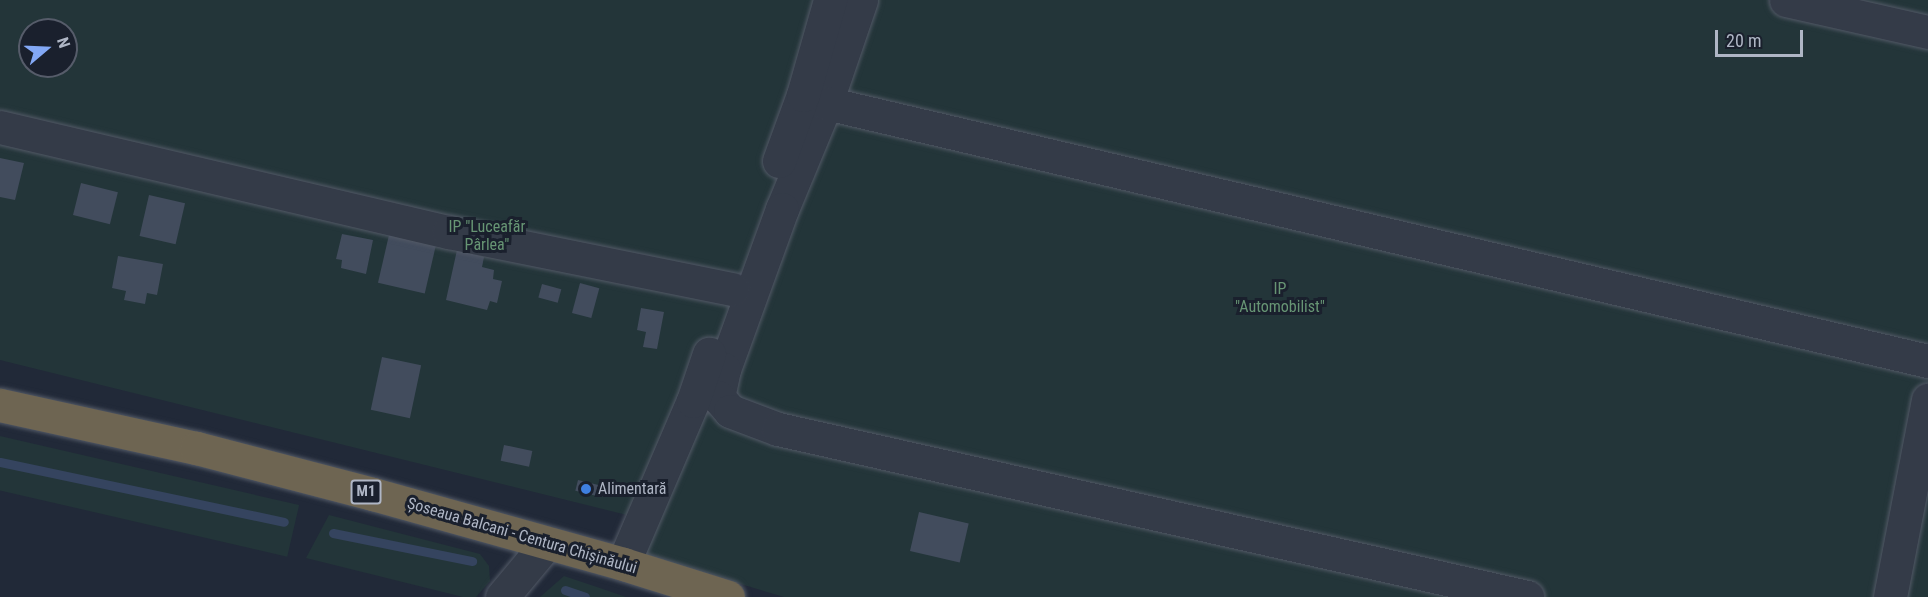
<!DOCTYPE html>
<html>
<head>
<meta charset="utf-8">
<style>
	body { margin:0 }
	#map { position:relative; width:1928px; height:597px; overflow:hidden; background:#212938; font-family:"Roboto Condensed",sans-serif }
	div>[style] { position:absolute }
	.green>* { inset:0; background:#233539; transform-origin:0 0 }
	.stream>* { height:9px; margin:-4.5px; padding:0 4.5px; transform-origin:4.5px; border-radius:4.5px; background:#35445f }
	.building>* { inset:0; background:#424c5d; transform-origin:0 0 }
	.roads { filter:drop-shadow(0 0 2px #525966) drop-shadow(0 0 2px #525966) }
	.minor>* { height:33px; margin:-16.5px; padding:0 16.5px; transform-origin:16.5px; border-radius:16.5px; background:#343b48 }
	.highway>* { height:33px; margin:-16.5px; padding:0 16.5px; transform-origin:16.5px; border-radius:16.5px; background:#6e6552 }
	.dots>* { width:16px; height:16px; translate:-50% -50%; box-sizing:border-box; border:3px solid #1a202d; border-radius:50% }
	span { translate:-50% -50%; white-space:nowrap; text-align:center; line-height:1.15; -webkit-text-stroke:6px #1a202d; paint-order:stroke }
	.shield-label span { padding:2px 4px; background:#1a202d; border:2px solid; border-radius:4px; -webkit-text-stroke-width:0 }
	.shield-label { font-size:15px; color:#afb6c5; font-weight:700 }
	.park-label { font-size:16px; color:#679574 }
	.poi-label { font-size:16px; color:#afb6c5 }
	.left { translate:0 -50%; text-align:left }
	.street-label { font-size:16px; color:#afb6c5 }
	.north { position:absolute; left:18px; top:18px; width:60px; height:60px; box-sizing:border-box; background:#1a202d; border:2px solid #565c6a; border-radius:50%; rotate:71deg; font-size:16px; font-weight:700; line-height:24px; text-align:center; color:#afb6c5 }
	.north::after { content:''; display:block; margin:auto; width:21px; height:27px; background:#83a8f5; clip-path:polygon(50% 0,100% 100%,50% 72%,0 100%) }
	.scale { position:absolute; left:1715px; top:30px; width:88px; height:27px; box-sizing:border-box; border:3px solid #afb6c5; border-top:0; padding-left:8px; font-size:18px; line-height:21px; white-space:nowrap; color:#afb6c5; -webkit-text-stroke:4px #1a202d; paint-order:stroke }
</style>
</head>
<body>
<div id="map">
	<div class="green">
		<i style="clip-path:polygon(evenodd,0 0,1928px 0,1928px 597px,784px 597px,644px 555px,631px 516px,0 360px,0 0,30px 30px,66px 30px,66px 66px,30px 66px,30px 30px)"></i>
		<i style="left:0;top:436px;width:307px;height:53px;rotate:13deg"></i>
		<i style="clip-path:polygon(329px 515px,480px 554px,489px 566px,490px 581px,476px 597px,463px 597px,306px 558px)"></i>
		<i style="clip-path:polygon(564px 576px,597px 587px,626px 597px,540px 597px)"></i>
	</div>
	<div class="stream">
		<i style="left:0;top:462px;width:290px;rotate:11.9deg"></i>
		<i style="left:333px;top:533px;width:142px;rotate:11.4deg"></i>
		<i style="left:565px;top:590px;width:21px;rotate:19deg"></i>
	</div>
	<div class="building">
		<i style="clip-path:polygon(0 158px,24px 163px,15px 200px,0 197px)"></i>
		<i style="left:81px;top:183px;width:38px;height:33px;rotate:14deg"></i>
		<i style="left:149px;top:195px;width:37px;height:42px;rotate:13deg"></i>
		<i style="clip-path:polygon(342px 234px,373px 240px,366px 274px,341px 268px,342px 260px,336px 259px)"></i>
		<i style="left:389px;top:235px;width:48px;height:49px;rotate:13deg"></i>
		<i style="clip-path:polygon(457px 250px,484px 257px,482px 267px,494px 270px,493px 279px,502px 281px,497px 303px,490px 301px,487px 310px,446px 300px)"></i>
		<i style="clip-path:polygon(118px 256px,163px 264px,157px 295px,147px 293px,145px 304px,124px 300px,126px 291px,112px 288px)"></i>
		<i style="left:580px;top:283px;width:20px;height:31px;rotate:15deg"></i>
		<i style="left:542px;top:284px;width:20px;height:14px;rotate:15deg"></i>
		<i style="clip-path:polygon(641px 308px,664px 312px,657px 349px,643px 347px,646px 332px,637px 330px)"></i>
		<i style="left:382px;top:357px;width:40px;height:54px;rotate:12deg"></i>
		<i style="left:504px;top:445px;width:29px;height:16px;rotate:12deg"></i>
		<i style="left:578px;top:480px;width:21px;height:11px;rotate:14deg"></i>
		<i style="left:919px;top:512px;width:51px;height:40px;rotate:13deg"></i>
	</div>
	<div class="roads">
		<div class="minor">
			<i style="left:861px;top:0;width:109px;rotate:108.8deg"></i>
			<i style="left:826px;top:103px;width:115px;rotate:112.5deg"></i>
			<i style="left:782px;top:209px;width:170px;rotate:109.9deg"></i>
			<i style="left:724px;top:369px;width:29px;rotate:102deg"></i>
			<i style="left:718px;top:397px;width:18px;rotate:49deg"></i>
			<i style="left:730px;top:411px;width:51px;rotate:20.6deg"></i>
			<i style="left:778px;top:429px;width:768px;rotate:12.64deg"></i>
			<i style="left:1786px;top:0;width:146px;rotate:12.7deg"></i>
			<i style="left:826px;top:103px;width:1132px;rotate:13.18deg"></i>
			<i style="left:0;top:127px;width:461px;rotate:13.2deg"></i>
			<i style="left:449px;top:232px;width:289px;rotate:11.4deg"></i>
			<i style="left:779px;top:161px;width:70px;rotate:-70deg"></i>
			<i style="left:803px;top:95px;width:99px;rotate:-74.1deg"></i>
			<i style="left:623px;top:564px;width:177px;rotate:-66.8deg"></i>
			<i style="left:693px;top:401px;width:50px;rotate:-71.2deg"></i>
			<i style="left:502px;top:597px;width:70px;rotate:-50.2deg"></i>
			<i style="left:1890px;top:597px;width:201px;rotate:-79.1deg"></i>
		</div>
		<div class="highway">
			<i style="left:0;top:405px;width:201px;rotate:12.4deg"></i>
			<i style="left:196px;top:448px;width:183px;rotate:14.6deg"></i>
			<i style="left:373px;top:494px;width:260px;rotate:15.6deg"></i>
			<i style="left:623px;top:564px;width:110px;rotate:17.4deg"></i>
		</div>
	</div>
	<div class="dots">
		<i style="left:586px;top:489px;background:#3f7fe0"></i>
	</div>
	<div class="shield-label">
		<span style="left:366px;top:492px">M1</span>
	</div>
	<div class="park-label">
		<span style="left:487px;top:236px">IP "Luceafăr<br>Pârlea"</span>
		<span style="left:1280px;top:298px">IP<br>"Automobilist"</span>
	</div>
	<div class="poi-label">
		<span class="left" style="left:598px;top:489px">Alimentară</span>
	</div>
	<div class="street-label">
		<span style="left:522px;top:536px;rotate:16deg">Șoseaua Balcani - Centura Chișinăului</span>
	</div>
	<div class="north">N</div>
	<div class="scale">20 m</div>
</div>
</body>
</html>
